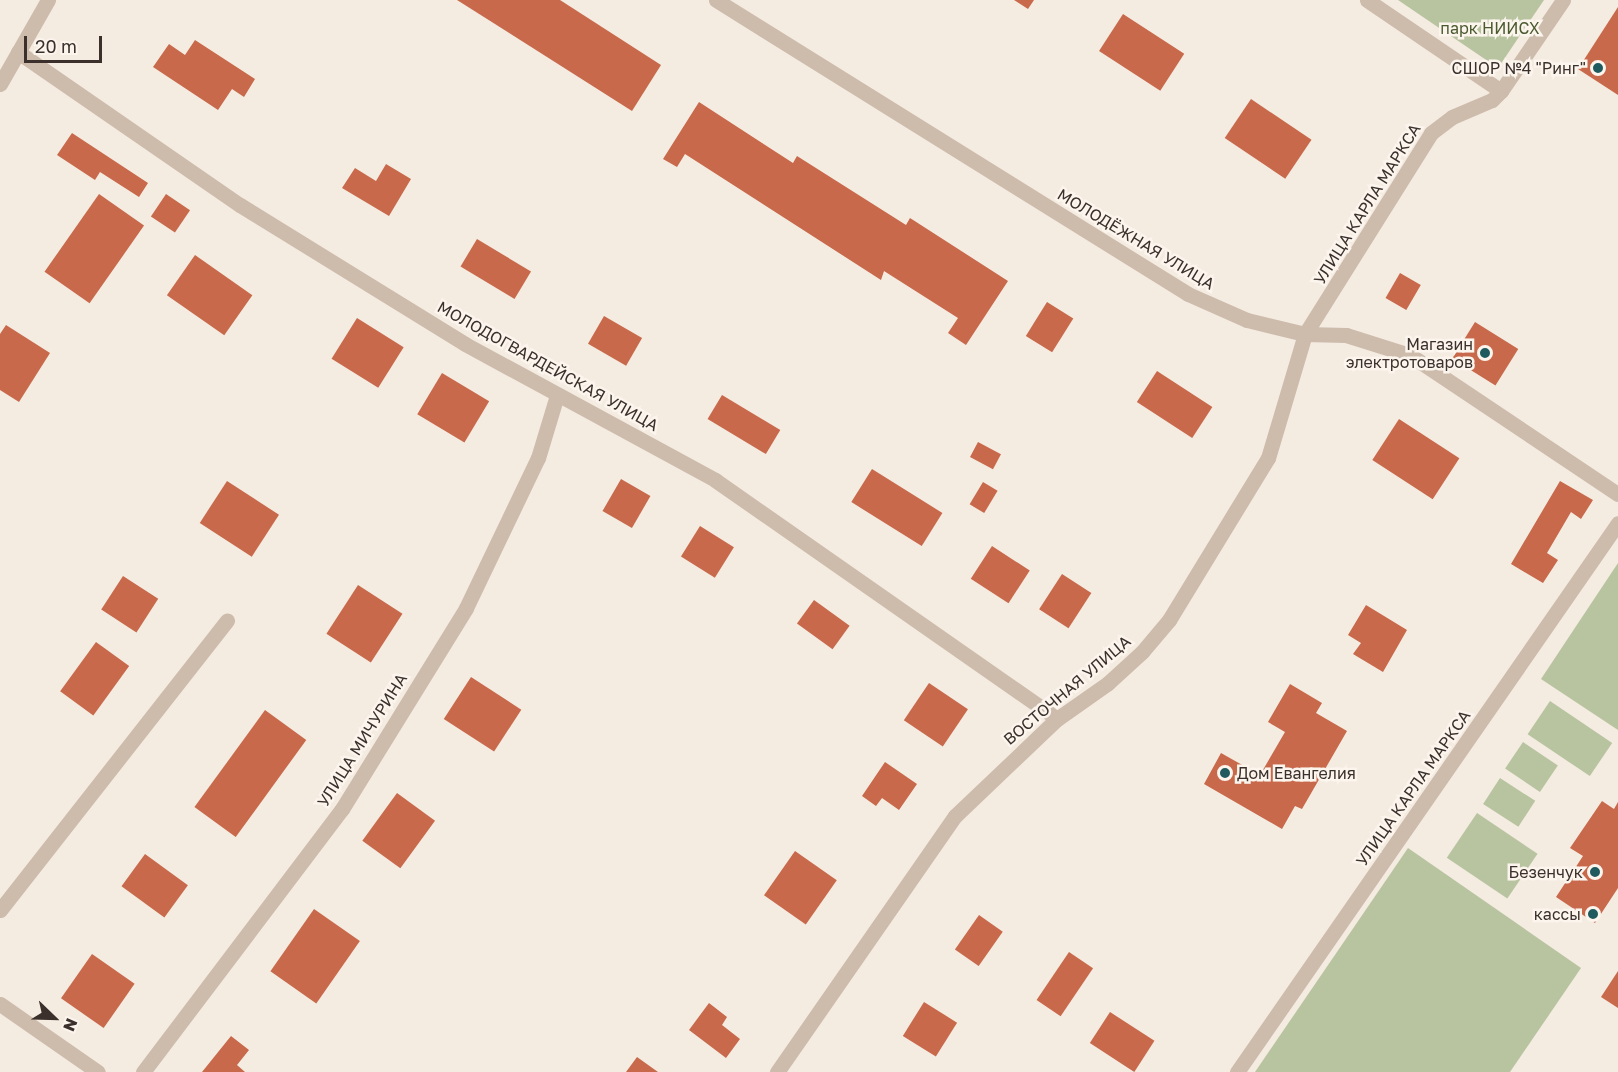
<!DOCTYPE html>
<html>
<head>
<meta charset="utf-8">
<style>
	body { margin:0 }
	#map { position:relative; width:1618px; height:1072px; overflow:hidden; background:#f4ebe1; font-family:"Golos Text",sans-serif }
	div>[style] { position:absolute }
	.green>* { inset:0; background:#b8c4a0; transform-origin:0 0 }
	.building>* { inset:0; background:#c8694b; transform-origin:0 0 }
	.minor>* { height:15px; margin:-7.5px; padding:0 7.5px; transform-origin:7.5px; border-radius:7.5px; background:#cdbbac }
	.dots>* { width:16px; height:16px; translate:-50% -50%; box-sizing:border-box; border:3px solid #fbf5ee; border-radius:50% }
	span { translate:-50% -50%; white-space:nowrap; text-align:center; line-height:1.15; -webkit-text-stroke:5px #fbf5ee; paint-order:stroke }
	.park-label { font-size:16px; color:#4a5a2e }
	.poi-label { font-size:16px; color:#3b302b }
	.right { translate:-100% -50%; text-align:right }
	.left { translate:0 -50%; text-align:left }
	.street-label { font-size:16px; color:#3b302b }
	.north { position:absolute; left:24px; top:988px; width:60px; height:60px; -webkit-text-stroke:4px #fbf5ee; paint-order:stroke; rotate:113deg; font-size:16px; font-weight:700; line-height:24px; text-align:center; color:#3b302b }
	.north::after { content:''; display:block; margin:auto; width:21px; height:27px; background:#3b302b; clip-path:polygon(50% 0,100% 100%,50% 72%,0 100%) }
	.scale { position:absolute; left:24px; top:36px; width:78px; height:27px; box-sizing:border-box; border:3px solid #3b302b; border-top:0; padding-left:8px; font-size:18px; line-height:21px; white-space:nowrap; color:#3b302b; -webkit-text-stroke:4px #fbf5ee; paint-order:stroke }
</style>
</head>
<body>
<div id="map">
	<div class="green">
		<i style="clip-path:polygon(1398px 0,1544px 0,1498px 68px)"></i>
		<i style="clip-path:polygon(1618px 563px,1618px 730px,1541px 679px)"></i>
		<i style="left:1550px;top:701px;width:75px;height:40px;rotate:34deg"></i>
		<i style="left:1523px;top:742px;width:42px;height:32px;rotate:34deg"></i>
		<i style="left:1500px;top:778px;width:42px;height:31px;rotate:33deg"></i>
		<i style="left:1477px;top:813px;width:73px;height:54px;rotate:34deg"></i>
		<i style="clip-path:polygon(1408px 848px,1581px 968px,1510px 1072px,1255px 1072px)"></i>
	</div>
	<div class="building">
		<i style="clip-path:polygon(457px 0,560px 0,661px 65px,632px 111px)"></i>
		<i style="clip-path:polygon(1014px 0,1034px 0,1028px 9px)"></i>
		<i style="clip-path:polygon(1618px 7px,1618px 95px,1578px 69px)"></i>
		<i style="left:1123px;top:14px;width:73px;height:44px;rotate:33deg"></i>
		<i style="clip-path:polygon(195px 40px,255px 79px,244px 97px,232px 89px,218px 110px,153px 67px,169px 44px,185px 55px)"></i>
		<i style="left:1251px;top:99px;width:73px;height:47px;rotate:34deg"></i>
		<i style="clip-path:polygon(699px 102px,793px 163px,797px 156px,906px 225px,910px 218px,1008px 281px,966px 345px,948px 333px,958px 318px,884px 271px,881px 280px,685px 154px,677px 167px,663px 159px)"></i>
		<i style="clip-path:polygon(72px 133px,148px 183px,139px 197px,100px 172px,95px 180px,57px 155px)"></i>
		<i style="clip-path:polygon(386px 164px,411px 179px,389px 216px,342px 188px,355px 168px,376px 181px)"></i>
		<i style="left:99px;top:194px;width:55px;height:95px;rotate:35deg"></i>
		<i style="left:166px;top:194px;width:29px;height:27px;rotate:34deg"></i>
		<i style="left:477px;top:239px;width:63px;height:32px;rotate:31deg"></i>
		<i style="left:195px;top:255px;width:70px;height:49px;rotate:35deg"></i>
		<i style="left:1400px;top:273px;width:24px;height:29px;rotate:30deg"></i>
		<i style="left:1047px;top:302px;width:31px;height:40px;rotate:32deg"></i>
		<i style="left:604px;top:316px;width:44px;height:32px;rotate:30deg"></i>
		<i style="left:357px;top:318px;width:55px;height:48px;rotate:32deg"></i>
		<i style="left:1475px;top:322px;width:51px;height:43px;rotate:32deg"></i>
		<i style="clip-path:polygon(6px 325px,50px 353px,19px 402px,0 390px,0 334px)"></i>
		<i style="left:1157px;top:371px;width:66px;height:37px;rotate:33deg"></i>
		<i style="left:442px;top:373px;width:55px;height:48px;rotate:31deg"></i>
		<i style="left:722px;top:395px;width:68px;height:28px;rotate:31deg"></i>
		<i style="left:1399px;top:419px;width:72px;height:49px;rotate:33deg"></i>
		<i style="left:978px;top:442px;width:26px;height:17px;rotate:28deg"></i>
		<i style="left:872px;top:469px;width:83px;height:39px;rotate:32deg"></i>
		<i style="left:621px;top:479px;width:34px;height:37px;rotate:30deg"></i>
		<i style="left:227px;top:481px;width:62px;height:50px;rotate:33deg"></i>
		<i style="clip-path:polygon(1560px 481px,1593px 500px,1581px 519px,1571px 512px,1547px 553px,1558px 560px,1543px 583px,1511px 564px)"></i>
		<i style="left:983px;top:482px;width:17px;height:26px;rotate:31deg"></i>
		<i style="left:700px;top:526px;width:40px;height:36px;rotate:32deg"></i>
		<i style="left:992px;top:546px;width:45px;height:39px;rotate:33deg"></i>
		<i style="left:1062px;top:574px;width:35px;height:42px;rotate:33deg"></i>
		<i style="left:123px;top:576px;width:42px;height:40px;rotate:33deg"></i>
		<i style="left:358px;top:585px;width:53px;height:58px;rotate:33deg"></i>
		<i style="left:814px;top:600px;width:44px;height:29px;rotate:36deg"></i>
		<i style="clip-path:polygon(1366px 605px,1407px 630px,1383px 672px,1353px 654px,1361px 643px,1348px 635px)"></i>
		<i style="left:96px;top:642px;width:41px;height:61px;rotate:36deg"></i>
		<i style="left:471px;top:677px;width:60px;height:50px;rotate:33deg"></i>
		<i style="left:929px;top:683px;width:47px;height:45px;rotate:34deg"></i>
		<i style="clip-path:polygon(1290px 684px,1322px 703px,1316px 713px,1347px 731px,1302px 809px,1295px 806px,1282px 829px,1204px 784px,1221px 753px,1260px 775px,1285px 732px,1268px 722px)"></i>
		<i style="left:265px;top:710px;width:51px;height:120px;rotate:36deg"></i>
		<i style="clip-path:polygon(885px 762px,917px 784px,899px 810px,882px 798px,876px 806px,862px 796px)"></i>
		<i style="left:397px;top:793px;width:47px;height:59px;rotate:36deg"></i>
		<i style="clip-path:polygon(1602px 801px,1614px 809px,1618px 802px,1618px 888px,1595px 923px,1556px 897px,1583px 856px,1570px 848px)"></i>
		<i style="left:795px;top:851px;width:51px;height:54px;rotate:35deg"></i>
		<i style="left:145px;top:854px;width:53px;height:40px;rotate:36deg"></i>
		<i style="left:314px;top:909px;width:56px;height:76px;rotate:35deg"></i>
		<i style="left:979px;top:915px;width:29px;height:42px;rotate:35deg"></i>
		<i style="left:1069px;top:952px;width:29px;height:58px;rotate:34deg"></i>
		<i style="left:92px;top:954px;width:52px;height:54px;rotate:35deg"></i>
		<i style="clip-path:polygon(1618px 971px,1618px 1008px,1601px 997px)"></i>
		<i style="left:924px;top:1002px;width:39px;height:40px;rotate:32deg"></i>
		<i style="clip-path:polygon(709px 1003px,727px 1017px,722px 1025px,740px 1039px,726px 1058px,689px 1030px)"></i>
		<i style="left:1110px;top:1012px;width:53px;height:37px;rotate:33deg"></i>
		<i style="clip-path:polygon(231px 1036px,249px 1050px,237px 1065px,245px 1072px,202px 1072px)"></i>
		<i style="clip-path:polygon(637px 1057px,658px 1072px,626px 1072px)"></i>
	</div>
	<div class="minor">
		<i style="left:716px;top:0;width:556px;rotate:31.92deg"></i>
		<i style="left:1188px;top:294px;width:64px;rotate:23.8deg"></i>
		<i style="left:1247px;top:320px;width:60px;rotate:13.6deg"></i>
		<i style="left:1305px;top:334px;width:41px;rotate:1.4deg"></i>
		<i style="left:1346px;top:335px;width:67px;rotate:17.4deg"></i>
		<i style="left:1410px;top:355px;width:250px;rotate:33.8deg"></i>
		<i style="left:1367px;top:0;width:162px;rotate:34.2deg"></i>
		<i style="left:18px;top:52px;width:270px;rotate:34.6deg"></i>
		<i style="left:240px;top:205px;width:264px;rotate:31.7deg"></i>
		<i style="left:465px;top:344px;width:285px;rotate:28.5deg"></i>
		<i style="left:715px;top:480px;width:417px;rotate:34.9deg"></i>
		<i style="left:0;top:84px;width:97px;rotate:-60.3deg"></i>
		<i style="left:0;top:910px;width:368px;rotate:-51.9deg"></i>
		<i style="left:0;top:1004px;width:119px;rotate:34.8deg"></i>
		<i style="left:143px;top:1072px;width:330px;rotate:-52.9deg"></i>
		<i style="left:342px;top:809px;width:236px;rotate:-58.3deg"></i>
		<i style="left:466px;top:608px;width:166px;rotate:-64.4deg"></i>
		<i style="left:538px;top:458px;width:66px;rotate:-73.2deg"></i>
		<i style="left:777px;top:1072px;width:312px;rotate:-55.2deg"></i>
		<i style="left:955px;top:816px;width:141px;rotate:-43.6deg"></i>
		<i style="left:1057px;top:719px;width:62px;rotate:-35.2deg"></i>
		<i style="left:1108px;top:683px;width:46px;rotate:-42.4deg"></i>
		<i style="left:1142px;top:652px;width:42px;rotate:-49.8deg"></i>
		<i style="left:1169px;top:620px;width:190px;rotate:-58.6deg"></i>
		<i style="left:1268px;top:458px;width:129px;rotate:-73.4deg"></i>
		<i style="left:1305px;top:334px;width:237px;rotate:-57.9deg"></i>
		<i style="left:1431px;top:133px;width:26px;rotate:-37deg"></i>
		<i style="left:1452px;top:117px;width:43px;rotate:-23deg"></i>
		<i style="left:1492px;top:100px;width:13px;rotate:-45deg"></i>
		<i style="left:1501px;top:91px;width:110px;rotate:-55.7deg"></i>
		<i style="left:1237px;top:1072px;width:668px;rotate:-55.24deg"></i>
	</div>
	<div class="dots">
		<i style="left:1598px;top:68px;background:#1f5a5e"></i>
		<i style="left:1485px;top:353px;background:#1f5a5e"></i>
		<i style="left:1225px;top:773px;background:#1f5a5e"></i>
		<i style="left:1595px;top:872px;background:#1f5a5e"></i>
		<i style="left:1593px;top:914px;background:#1f5a5e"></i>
	</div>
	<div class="park-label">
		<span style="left:1490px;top:28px">парк НИИСХ</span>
	</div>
	<div class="poi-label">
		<span class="right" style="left:1586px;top:68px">СШОР №4 "Ринг"</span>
		<span class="right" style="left:1473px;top:353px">Магазин<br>электротоваров</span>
		<span class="left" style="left:1237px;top:773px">Дом Евангелия</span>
		<span class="right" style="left:1583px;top:872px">Безенчук</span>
		<span class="right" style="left:1581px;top:914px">кассы</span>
	</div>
	<div class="street-label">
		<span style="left:1367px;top:204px;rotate:-58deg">УЛИЦА КАРЛА МАРКСА</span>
		<span style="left:1136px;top:239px;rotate:31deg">МОЛОДЁЖНАЯ УЛИЦА</span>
		<span style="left:548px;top:366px;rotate:29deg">МОЛОДОГВАРДЕЙСКАЯ УЛИЦА</span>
		<span style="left:1067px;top:690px;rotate:-40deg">ВОСТОЧНАЯ УЛИЦА</span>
		<span style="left:362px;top:740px;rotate:-58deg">УЛИЦА МИЧУРИНА</span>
		<span style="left:1413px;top:788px;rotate:-55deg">УЛИЦА КАРЛА МАРКСА</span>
	</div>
	<div class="north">N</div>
	<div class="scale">20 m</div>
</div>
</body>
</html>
